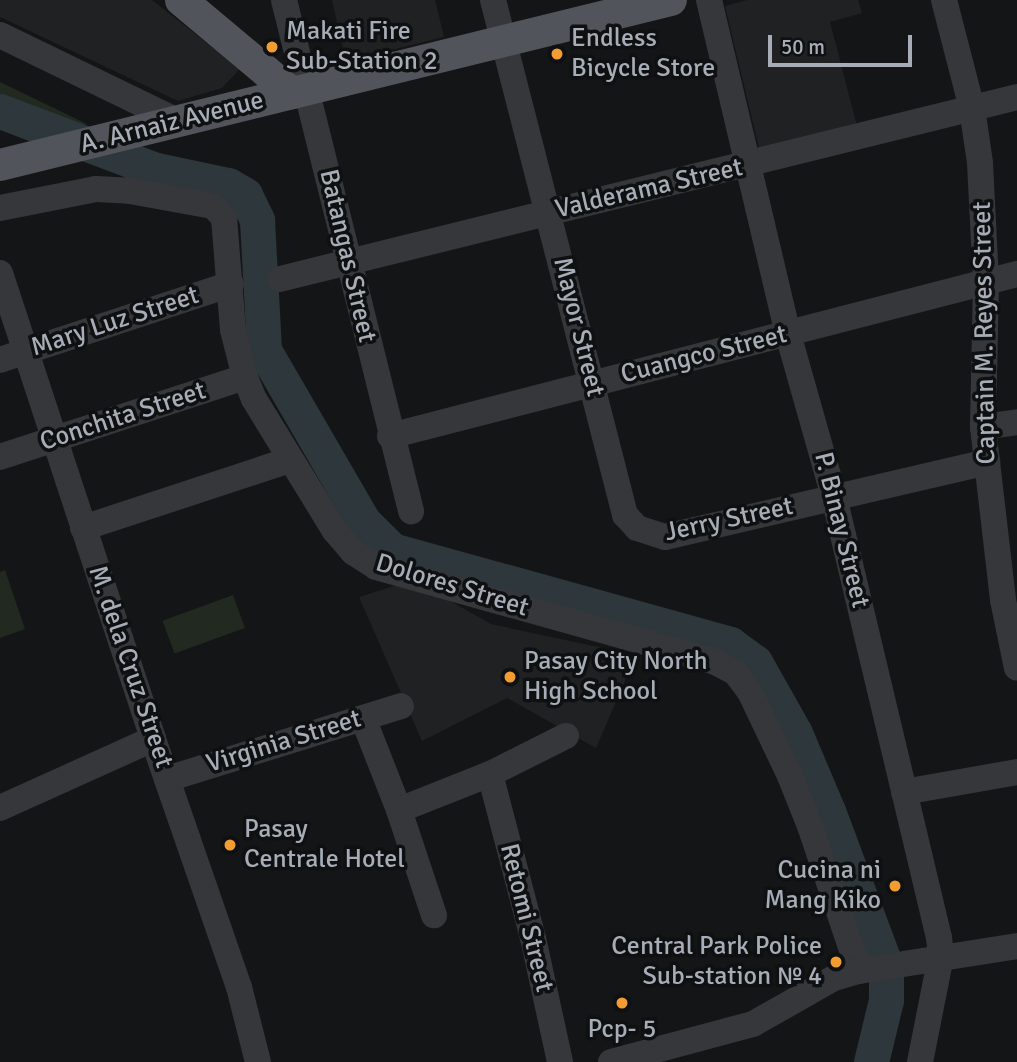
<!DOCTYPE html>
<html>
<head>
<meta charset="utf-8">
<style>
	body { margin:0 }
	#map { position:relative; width:1017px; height:1062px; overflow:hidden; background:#141516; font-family:Signika,sans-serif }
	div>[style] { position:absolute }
	.built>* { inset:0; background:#202123 }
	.green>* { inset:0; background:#212921; transform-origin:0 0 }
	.river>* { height:35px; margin:-17.5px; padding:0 17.5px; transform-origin:17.5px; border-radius:17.5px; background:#2d373c }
	.minor>* { height:26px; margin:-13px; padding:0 13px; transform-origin:13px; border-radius:13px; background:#35373b }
	.major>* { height:32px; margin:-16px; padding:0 16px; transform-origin:16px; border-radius:16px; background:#51545a }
	.dots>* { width:19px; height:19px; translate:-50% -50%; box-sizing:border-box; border:4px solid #0f1011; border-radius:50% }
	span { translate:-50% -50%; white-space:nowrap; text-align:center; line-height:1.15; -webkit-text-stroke:7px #0f1011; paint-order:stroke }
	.poi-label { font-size:26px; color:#a6adb6 }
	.left { translate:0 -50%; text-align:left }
	.right { translate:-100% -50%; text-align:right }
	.street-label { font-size:26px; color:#a6adb6 }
	.scale { position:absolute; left:768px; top:35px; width:144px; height:32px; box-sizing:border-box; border:4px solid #a6adb6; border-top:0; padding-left:9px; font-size:21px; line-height:24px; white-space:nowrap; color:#a6adb6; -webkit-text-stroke:5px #0f1011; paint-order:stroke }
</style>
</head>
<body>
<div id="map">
	<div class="built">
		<i style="clip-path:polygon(0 0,152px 0,240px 69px,222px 88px,178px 101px,0 17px)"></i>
		<i style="clip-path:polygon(332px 0,435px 0,444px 37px,346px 61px)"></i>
		<i style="clip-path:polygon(747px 0,858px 0,862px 13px,830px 22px,858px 130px,760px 152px,725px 6px)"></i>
		<i style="clip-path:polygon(413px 580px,491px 624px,636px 655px,596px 748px,507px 698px,422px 741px,359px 597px)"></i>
	</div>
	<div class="green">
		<i style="clip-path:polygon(0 82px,87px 124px,68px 130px,0 100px)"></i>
		<i style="clip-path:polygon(5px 570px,25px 629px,0 638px,0 572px)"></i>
		<i style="left:233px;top:595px;width:35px;height:75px;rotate:70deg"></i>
	</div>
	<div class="river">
		<i style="left:0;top:111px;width:167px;rotate:20.7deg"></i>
		<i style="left:156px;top:170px;width:74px;rotate:11.8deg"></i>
		<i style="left:228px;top:185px;width:20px;rotate:30deg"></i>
		<i style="left:245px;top:195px;width:28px;rotate:64deg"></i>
		<i style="left:257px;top:220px;width:130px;rotate:86.9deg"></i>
		<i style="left:264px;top:350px;width:198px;rotate:59.9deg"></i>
		<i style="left:363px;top:521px;width:41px;rotate:45deg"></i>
		<i style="left:392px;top:550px;width:351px;rotate:15.5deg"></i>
		<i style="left:730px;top:644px;width:31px;rotate:36deg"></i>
		<i style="left:755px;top:662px;width:81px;rotate:60.6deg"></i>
		<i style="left:795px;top:733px;width:85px;rotate:67.1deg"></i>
		<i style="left:828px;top:811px;width:165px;rotate:69.5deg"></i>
		<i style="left:886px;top:966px;width:34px;rotate:90deg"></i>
		<i style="left:886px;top:1000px;width:64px;rotate:103.6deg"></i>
	</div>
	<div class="minor">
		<i style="left:284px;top:0;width:527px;rotate:76.04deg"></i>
		<i style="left:493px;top:0;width:532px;rotate:75.62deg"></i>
		<i style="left:625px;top:515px;width:18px;rotate:47deg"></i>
		<i style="left:637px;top:528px;width:29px;rotate:18deg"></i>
		<i style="left:665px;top:537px;width:331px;rotate:-13.1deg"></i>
		<i style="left:709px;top:0;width:343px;rotate:76.7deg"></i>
		<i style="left:788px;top:334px;width:169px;rotate:74.2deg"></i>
		<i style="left:834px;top:497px;width:452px;rotate:76.6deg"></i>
		<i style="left:939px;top:937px;width:19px;rotate:84deg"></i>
		<i style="left:941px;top:956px;width:108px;rotate:101.2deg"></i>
		<i style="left:944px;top:0;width:112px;rotate:75.5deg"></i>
		<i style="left:972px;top:108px;width:56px;rotate:81.7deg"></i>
		<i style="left:980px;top:163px;width:119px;rotate:87.1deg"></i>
		<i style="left:986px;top:282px;width:145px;rotate:91.2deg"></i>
		<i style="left:983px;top:427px;width:174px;rotate:83.4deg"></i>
		<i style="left:1003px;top:600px;width:69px;rotate:78.4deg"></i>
		<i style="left:0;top:35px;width:197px;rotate:25.9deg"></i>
		<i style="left:0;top:208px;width:98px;rotate:-11.2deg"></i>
		<i style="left:96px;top:189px;width:34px;rotate:3deg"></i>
		<i style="left:130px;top:191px;width:84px;rotate:10.2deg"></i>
		<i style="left:213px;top:206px;width:16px;rotate:47deg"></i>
		<i style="left:224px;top:218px;width:112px;rotate:85.4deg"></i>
		<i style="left:233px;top:330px;width:49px;rotate:75.7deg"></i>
		<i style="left:245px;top:377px;width:24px;rotate:68deg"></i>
		<i style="left:254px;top:399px;width:155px;rotate:58.5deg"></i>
		<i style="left:335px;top:531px;width:28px;rotate:49deg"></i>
		<i style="left:353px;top:552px;width:27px;rotate:33deg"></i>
		<i style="left:376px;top:567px;width:350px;rotate:15.6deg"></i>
		<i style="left:713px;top:661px;width:25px;rotate:27deg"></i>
		<i style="left:735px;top:672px;width:25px;rotate:53deg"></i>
		<i style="left:750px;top:692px;width:93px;rotate:64.5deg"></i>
		<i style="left:790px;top:776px;width:54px;rotate:68.2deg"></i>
		<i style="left:810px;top:826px;width:153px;rotate:71.3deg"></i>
		<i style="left:0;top:273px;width:490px;rotate:71.8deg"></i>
		<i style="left:153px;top:739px;width:262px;rotate:70.9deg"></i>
		<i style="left:239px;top:987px;width:77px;rotate:75.8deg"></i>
		<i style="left:280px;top:279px;width:759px;rotate:-13.87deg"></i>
		<i style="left:0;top:360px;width:243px;rotate:-18.2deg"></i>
		<i style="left:983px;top:427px;width:34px;rotate:-8deg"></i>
		<i style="left:390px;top:436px;width:648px;rotate:-14.49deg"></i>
		<i style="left:0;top:457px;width:258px;rotate:-18.1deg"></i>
		<i style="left:83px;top:528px;width:218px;rotate:-18.2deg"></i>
		<i style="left:363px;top:718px;width:99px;rotate:68.6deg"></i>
		<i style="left:399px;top:810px;width:111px;rotate:71.6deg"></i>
		<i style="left:490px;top:774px;width:170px;rotate:75.3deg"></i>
		<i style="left:533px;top:938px;width:127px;rotate:77.7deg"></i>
		<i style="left:167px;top:779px;width:245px;rotate:-17.3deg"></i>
		<i style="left:904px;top:792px;width:115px;rotate:-10deg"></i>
		<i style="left:0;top:808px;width:168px;rotate:-24.3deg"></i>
		<i style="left:399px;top:810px;width:98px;rotate:-21.6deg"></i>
		<i style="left:490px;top:774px;width:85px;rotate:-26.6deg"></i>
		<i style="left:611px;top:1062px;width:147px;rotate:-15deg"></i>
		<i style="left:753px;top:1024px;width:93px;rotate:-29.6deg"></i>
		<i style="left:834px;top:978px;width:26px;rotate:-16deg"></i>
		<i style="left:859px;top:971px;width:160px;rotate:-9deg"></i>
	</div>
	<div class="major">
		<i style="left:181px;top:0;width:145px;rotate:40deg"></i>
		<i style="left:0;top:165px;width:691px;rotate:-13.82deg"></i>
	</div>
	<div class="dots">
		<i style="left:272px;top:47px;background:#f19d31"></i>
		<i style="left:557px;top:54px;background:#f19d31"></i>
		<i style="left:510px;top:677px;background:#f19d31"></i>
		<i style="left:230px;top:845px;background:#f19d31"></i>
		<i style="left:895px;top:886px;background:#f19d31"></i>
		<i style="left:836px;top:962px;background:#f19d31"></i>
		<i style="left:622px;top:1003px;background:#f19d31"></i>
	</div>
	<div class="poi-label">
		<span class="left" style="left:286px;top:47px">Makati Fire<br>Sub-Station 2</span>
		<span class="left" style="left:571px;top:54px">Endless<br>Bicycle Store</span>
		<span class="left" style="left:524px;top:677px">Pasay City North<br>High School</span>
		<span class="left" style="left:244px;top:845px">Pasay<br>Centrale Hotel</span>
		<span class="right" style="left:881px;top:886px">Cucina ni<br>Mang Kiko</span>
		<span class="right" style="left:822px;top:962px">Central Park Police<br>Sub-station № 4</span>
		<span style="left:622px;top:1030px">Pcp- 5</span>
	</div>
	<div class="street-label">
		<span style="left:172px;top:123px;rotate:-14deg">A. Arnaiz Avenue</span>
		<span style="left:649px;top:189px;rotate:-13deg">Valderama Street</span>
		<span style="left:347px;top:256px;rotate:77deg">Batangas Street</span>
		<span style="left:115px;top:322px;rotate:-18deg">Mary Luz Street</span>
		<span style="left:578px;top:327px;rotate:76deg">Mayor Street</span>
		<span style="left:985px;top:333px;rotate:-91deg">Captain M. Reyes Street</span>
		<span style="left:704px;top:355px;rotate:-14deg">Cuangco Street</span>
		<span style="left:123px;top:417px;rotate:-18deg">Conchita Street</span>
		<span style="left:729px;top:520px;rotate:-12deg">Jerry Street</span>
		<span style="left:841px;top:530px;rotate:76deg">P. Binay Street</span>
		<span style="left:452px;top:586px;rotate:17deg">Dolores Street</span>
		<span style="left:130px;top:667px;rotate:71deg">M. dela Cruz Street</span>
		<span style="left:284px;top:742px;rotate:-17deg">Virginia Street</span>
		<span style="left:526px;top:918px;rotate:76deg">Retomi Street</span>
	</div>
	<div class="scale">50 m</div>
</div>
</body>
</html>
